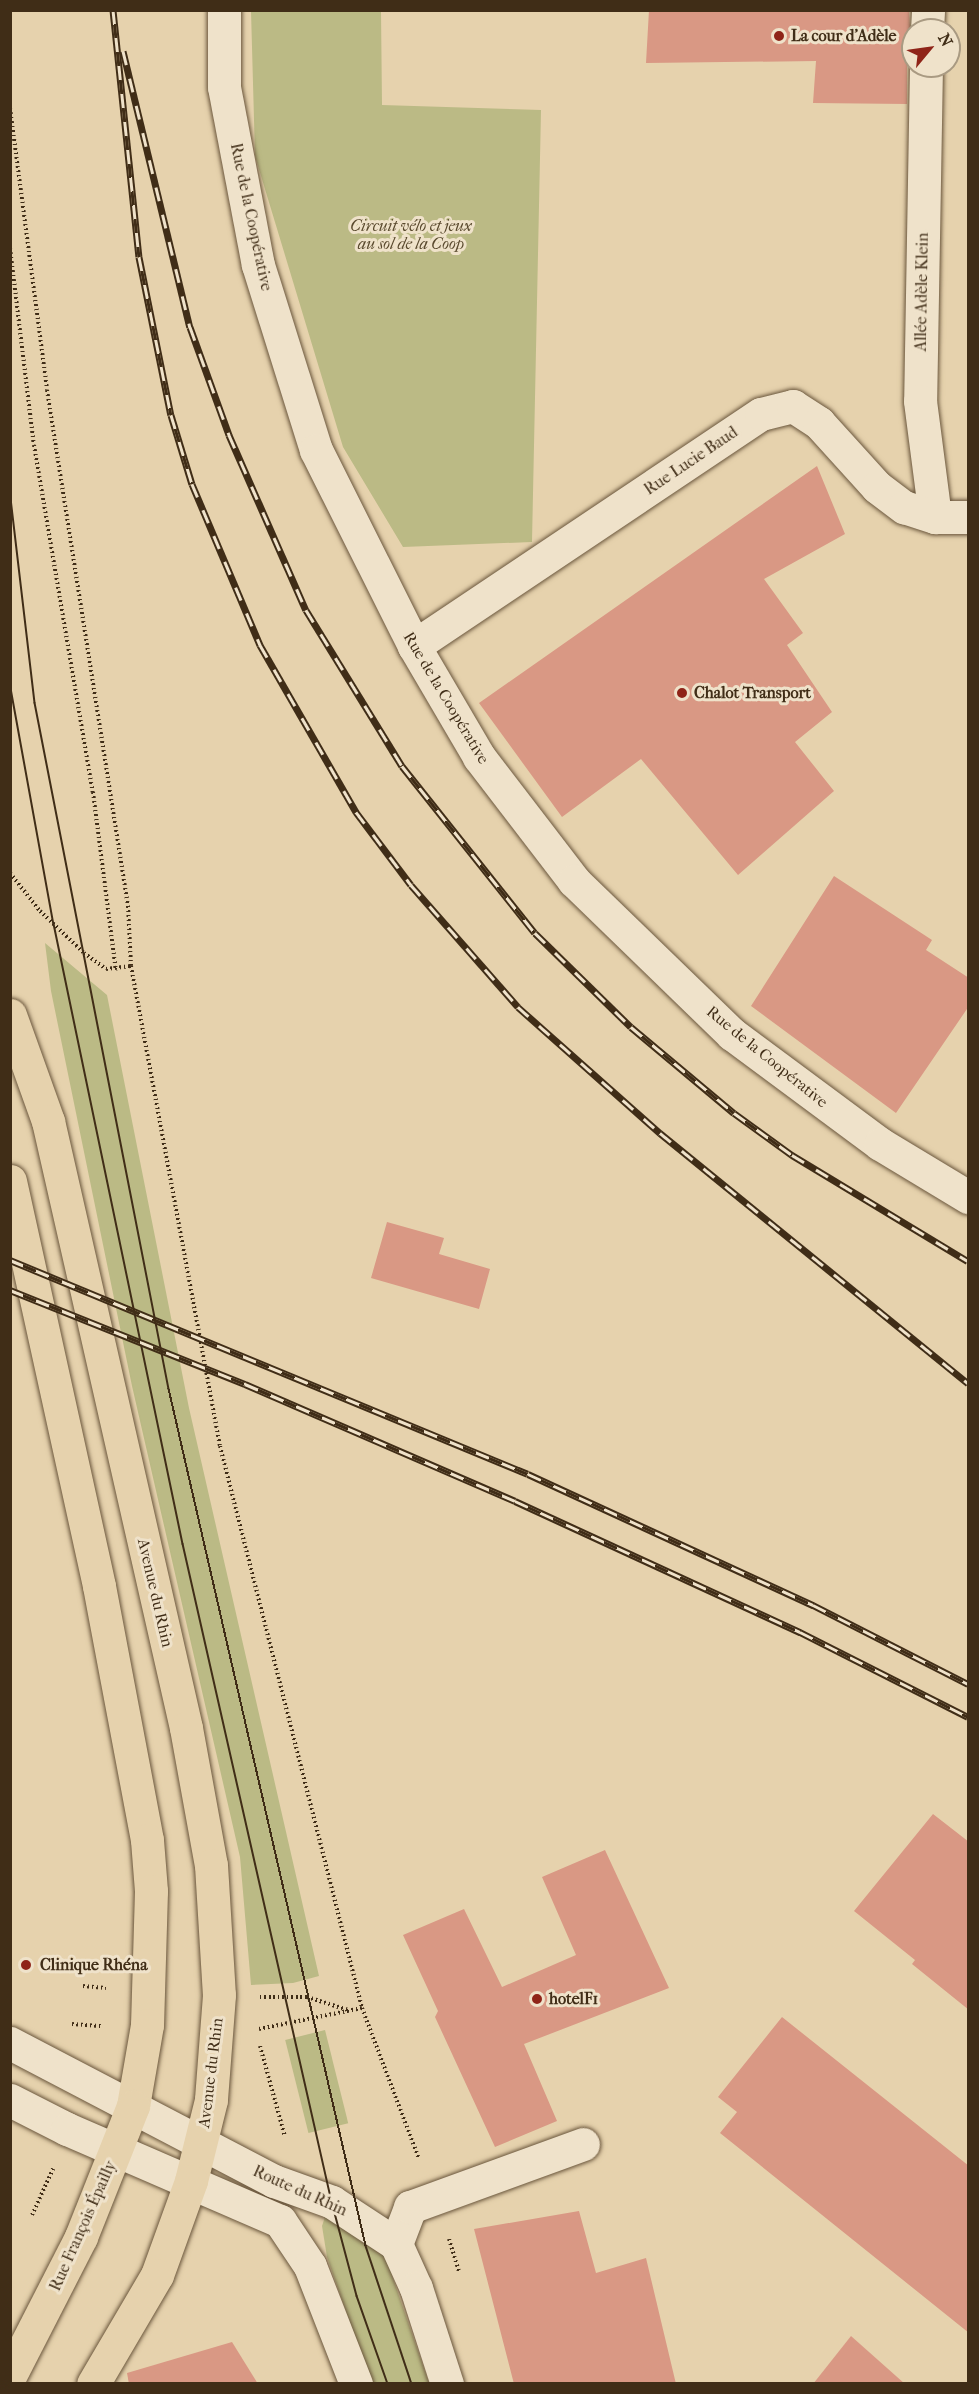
<!DOCTYPE html>
<html>
<head>
<meta charset="utf-8">
<style>
	body { margin:0 }
	#map { position:relative; width:979px; height:2394px; overflow:hidden; background:#e6d2ad; font-family:"IM FELL French Canon",serif }
	div>[style] { position:absolute }
	.green>* { inset:0; background:#bbba85; transform-origin:0 0 }
	.building>* { inset:0; background:#d99884 }
	.path>* { height:4px; margin-top:-2px; transform-origin:0; background:repeating-linear-gradient(90deg,#402d17 0 1.5px,transparent 0 4.5px) }
	.roads { filter:drop-shadow(0 0 2px #6a563c) drop-shadow(0 0 2px #6a563c) }
	.minor>* { height:33px; margin:-16.5px; padding:0 16.5px; transform-origin:16.5px; border-radius:16.5px; background:#efe2ca }
	.major>* { height:33px; margin:-16.5px; padding:0 16.5px; transform-origin:16.5px; border-radius:16.5px; background:#e6d2ad }
	.tram>* { height:1.5px; margin:-0.75px; padding:0 0.75px; transform-origin:0.75px; border-radius:0.75px; background:#402d17 }
	.rail>* { height:7px; margin-top:-3.5px; transform-origin:0; background:repeating-linear-gradient(90deg,#efe2ca 0 14px,#402d17 0 28px); box-sizing:border-box; border-block:2px solid #402d17 }
	.dots>* { width:16px; height:16px; translate:-50% -50%; box-sizing:border-box; border:3px solid #efe2ca; border-radius:50% }
	span { translate:-50% -50%; white-space:nowrap; text-align:center; line-height:1.15; -webkit-text-stroke:6px #efe2ca; paint-order:stroke }
	.poi-label { font-size:16px; color:#402d17; font-weight:700 }
	.left { translate:0 -50%; text-align:left }
	.street-label { font-size:16px; color:#402d17 }
	.park-label { font-size:16px; color:#59492d; font-style:italic }
	.frame { position:absolute; inset:0; border:12px solid #402d17; pointer-events:none }
	.north { position:absolute; left:901px; top:18px; width:60px; height:60px; box-sizing:border-box; background:#efe2ca; border:2px solid #a99a82; border-radius:50%; rotate:61deg; font-size:16px; font-weight:700; line-height:24px; text-align:center; color:#402d17 }
	.north::after { content:''; display:block; margin:auto; width:21px; height:27px; background:#8f2418; clip-path:polygon(50% 0,100% 100%,50% 72%,0 100%) }
</style>
</head>
<body>
<div id="map">
	<div class="green">
		<i style="clip-path:polygon(251px 11px,381px 11px,382px 105px,541px 110px,532px 542px,403px 547px,343px 447px,255px 156px)"></i>
		<i style="clip-path:polygon(45px 943px,107px 995px,189px 1408px,319px 1976px,293px 1983px,251px 1985px,240px 1857px,132px 1386px,51px 991px)"></i>
		<i style="left:325px;top:2030px;width:96px;height:41px;rotate:76deg"></i>
		<i style="clip-path:polygon(325px 2217px,379px 2249px,387px 2261px,429px 2383px,371px 2383px,327px 2257px,322px 2226px)"></i>
	</div>
	<div class="building">
		<i style="clip-path:polygon(649px 10px,909px 10px,912px 55px,907px 66px,907px 104px,813px 103px,816px 61px,646px 63px)"></i>
		<i style="clip-path:polygon(817px 466px,845px 534px,764px 579px,803px 633px,787px 645px,832px 712px,795px 742px,834px 791px,738px 875px,641px 759px,562px 817px,479px 703px)"></i>
		<i style="clip-path:polygon(834px 876px,932px 940px,926px 950px,969px 978px,969px 1006px,896px 1113px,751px 1006px)"></i>
		<i style="clip-path:polygon(387px 1222px,444px 1238px,439px 1254px,490px 1269px,479px 1309px,371px 1278px)"></i>
		<i style="clip-path:polygon(933px 1814px,969px 1842px,969px 2010px,912px 1964px,915px 1960px,854px 1911px)"></i>
		<i style="clip-path:polygon(605px 1850px,669px 1988px,524px 2044px,557px 2121px,495px 2147px,435px 2017px,438px 2011px,403px 1935px,464px 1909px,502px 1987px,576px 1955px,542px 1877px)"></i>
		<i style="clip-path:polygon(782px 2017px,969px 2166px,969px 2333px,720px 2133px,737px 2112px,718px 2097px)"></i>
		<i style="clip-path:polygon(579px 2211px,596px 2273px,646px 2258px,676px 2384px,514px 2384px,474px 2229px)"></i>
		<i style="clip-path:polygon(851px 2336px,905px 2384px,813px 2384px)"></i>
		<i style="clip-path:polygon(232px 2342px,258px 2384px,129px 2384px,127px 2373px)"></i>
	</div>
	<div class="path">
		<i style="left:10px;top:108px;width:284px;rotate:82.5deg"></i>
		<i style="left:47px;top:390px;width:522px;rotate:81.08deg"></i>
		<i style="left:128px;top:906px;width:60px;rotate:87.1deg"></i>
		<i style="left:131px;top:966px;width:488px;rotate:79.5deg"></i>
		<i style="left:220px;top:1446px;width:580px;rotate:75.82deg"></i>
		<i style="left:362px;top:2008px;width:161px;rotate:69.3deg"></i>
		<i style="left:10px;top:248px;width:198px;rotate:83.1deg"></i>
		<i style="left:34px;top:445px;width:352px;rotate:80.4deg"></i>
		<i style="left:93px;top:792px;width:180px;rotate:82.7deg"></i>
		<i style="left:10px;top:873px;width:48px;rotate:51.7deg"></i>
		<i style="left:40px;top:911px;width:61px;rotate:43.7deg"></i>
		<i style="left:84px;top:953px;width:27px;rotate:36deg"></i>
		<i style="left:106px;top:969px;width:25px;rotate:-7deg"></i>
		<i style="left:83px;top:1986px;width:23px;rotate:5deg"></i>
		<i style="left:260px;top:1997px;width:47px"></i>
		<i style="left:307px;top:1997px;width:43px;rotate:17.6deg"></i>
		<i style="left:72px;top:2024px;width:31px;rotate:4deg"></i>
		<i style="left:259px;top:2029px;width:105px;rotate:-11.5deg"></i>
		<i style="left:260px;top:2046px;width:94px;rotate:74.6deg"></i>
		<i style="left:32px;top:2215px;width:51px;rotate:-65.5deg"></i>
		<i style="left:449px;top:2239px;width:34px;rotate:73deg"></i>
	</div>
	<div class="roads">
		<div class="minor">
			<i style="left:224px;top:10px;width:77px;rotate:90deg"></i>
			<i style="left:224px;top:87px;width:181px;rotate:79.2deg"></i>
			<i style="left:258px;top:265px;width:194px;rotate:72.6deg"></i>
			<i style="left:316px;top:450px;width:219px;rotate:63.4deg"></i>
			<i style="left:414px;top:646px;width:129px;rotate:59.6deg"></i>
			<i style="left:479px;top:757px;width:156px;rotate:52.5deg"></i>
			<i style="left:574px;top:881px;width:220px;rotate:44.1deg"></i>
			<i style="left:732px;top:1034px;width:184px;rotate:36.6deg"></i>
			<i style="left:880px;top:1144px;width:103px;rotate:31.1deg"></i>
			<i style="left:927px;top:30px;width:20px;rotate:-87deg"></i>
			<i style="left:926px;top:66px;width:335px;rotate:91deg"></i>
			<i style="left:920px;top:401px;width:117px;rotate:82.6deg"></i>
			<i style="left:414px;top:646px;width:417px;rotate:-33.8deg"></i>
			<i style="left:761px;top:414px;width:33px;rotate:-14deg"></i>
			<i style="left:793px;top:406px;width:31px;rotate:33deg"></i>
			<i style="left:819px;top:423px;width:86px;rotate:47.8deg"></i>
			<i style="left:877px;top:487px;width:34px;rotate:37deg"></i>
			<i style="left:904px;top:507px;width:33px;rotate:18deg"></i>
			<i style="left:935px;top:517px;width:33px"></i>
			<i style="left:10px;top:2043px;width:298px;rotate:27.6deg"></i>
			<i style="left:274px;top:2181px;width:62px;rotate:19.9deg"></i>
			<i style="left:332px;top:2202px;width:77px;rotate:33.3deg"></i>
			<i style="left:396px;top:2244px;width:48px;rotate:65.6deg"></i>
			<i style="left:416px;top:2288px;width:101px;rotate:72.1deg"></i>
			<i style="left:10px;top:2100px;width:64px;rotate:27deg"></i>
			<i style="left:67px;top:2129px;width:232px;rotate:23.4deg"></i>
			<i style="left:280px;top:2221px;width:54px;rotate:56.3deg"></i>
			<i style="left:310px;top:2266px;width:127px;rotate:68.7deg"></i>
			<i style="left:396px;top:2244px;width:40px;rotate:-69deg"></i>
			<i style="left:410px;top:2207px;width:184px;rotate:-20deg"></i>
		</div>
		<div class="major">
			<i style="left:10px;top:1015px;width:113px;rotate:70.3deg"></i>
			<i style="left:48px;top:1121px;width:622px;rotate:77.19deg"></i>
			<i style="left:186px;top:1728px;width:139px;rotate:79.7deg"></i>
			<i style="left:211px;top:1865px;width:130px;rotate:86.5deg"></i>
			<i style="left:219px;top:1995px;width:105px;rotate:94.4deg"></i>
			<i style="left:211px;top:2100px;width:83px;rotate:103.9deg"></i>
			<i style="left:191px;top:2181px;width:100px;rotate:109.9deg"></i>
			<i style="left:157px;top:2275px;width:126px;rotate:120.4deg"></i>
			<i style="left:10px;top:1181px;width:415px;rotate:77.6deg"></i>
			<i style="left:99px;top:1586px;width:258px;rotate:79.3deg"></i>
			<i style="left:147px;top:1840px;width:51px;rotate:85.5deg"></i>
			<i style="left:151px;top:1891px;width:134px;rotate:91.7deg"></i>
			<i style="left:147px;top:2025px;width:82px;rotate:99.8deg"></i>
			<i style="left:133px;top:2106px;width:141px;rotate:111.7deg"></i>
			<i style="left:81px;top:2237px;width:156px;rotate:117.1deg"></i>
		</div>
	</div>
	<div class="tram">
		<i style="left:10px;top:490px;width:214px;rotate:83.3deg"></i>
		<i style="left:35px;top:703px;width:699px;rotate:78.95deg"></i>
		<i style="left:169px;top:1389px;width:879px;rotate:77.05deg"></i>
		<i style="left:366px;top:2246px;width:145px;rotate:71.6deg"></i>
		<i style="left:10px;top:683px;width:245px;rotate:79.7deg"></i>
		<i style="left:54px;top:924px;width:633px;rotate:78.25deg"></i>
		<i style="left:183px;top:1544px;width:675px;rotate:77.24deg"></i>
		<i style="left:332px;top:2202px;width:97px;rotate:75.1deg"></i>
		<i style="left:357px;top:2296px;width:93px;rotate:70.6deg"></i>
	</div>
	<div class="rail">
		<i style="left:113px;top:10px;width:248px;rotate:84deg"></i>
		<i style="left:139px;top:257px;width:161px;rotate:78.6deg"></i>
		<i style="left:171px;top:415px;width:72px;rotate:73.1deg"></i>
		<i style="left:192px;top:484px;width:175px;rotate:67.1deg"></i>
		<i style="left:260px;top:645px;width:193px;rotate:60.1deg"></i>
		<i style="left:356px;top:812px;width:91px;rotate:53deg"></i>
		<i style="left:411px;top:885px;width:162px;rotate:48.7deg"></i>
		<i style="left:518px;top:1007px;width:190px;rotate:41.6deg"></i>
		<i style="left:660px;top:1133px;width:397px;rotate:39.1deg"></i>
		<i style="left:123px;top:51px;width:284px;rotate:76.4deg"></i>
		<i style="left:190px;top:327px;width:115px;rotate:70.1deg"></i>
		<i style="left:229px;top:435px;width:191px;rotate:66.3deg"></i>
		<i style="left:306px;top:610px;width:183px;rotate:58.4deg"></i>
		<i style="left:402px;top:766px;width:213px;rotate:51.5deg"></i>
		<i style="left:535px;top:933px;width:134px;rotate:44.4deg"></i>
		<i style="left:631px;top:1027px;width:134px;rotate:39.9deg"></i>
		<i style="left:734px;top:1113px;width:72px;rotate:35.9deg"></i>
		<i style="left:792px;top:1155px;width:205px;rotate:31.1deg"></i>
		<i style="left:10px;top:1260px;width:560px;rotate:22.45deg"></i>
		<i style="left:528px;top:1474px;width:314px;rotate:24.7deg"></i>
		<i style="left:813px;top:1605px;width:174px;rotate:27deg"></i>
		<i style="left:10px;top:1290px;width:253px;rotate:21.8deg"></i>
		<i style="left:245px;top:1384px;width:294px;rotate:23.4deg"></i>
		<i style="left:515px;top:1501px;width:314px;rotate:24.7deg"></i>
		<i style="left:800px;top:1632px;width:188px;rotate:26.8deg"></i>
	</div>
	<div class="dots">
		<i style="left:779px;top:36px;background:#8f2418"></i>
		<i style="left:682px;top:693px;background:#8f2418"></i>
		<i style="left:26px;top:1965px;background:#8f2418"></i>
		<i style="left:537px;top:1999px;background:#8f2418"></i>
	</div>
	<div class="poi-label">
		<span class="left" style="left:791px;top:36px">La cour d'Adèle</span>
		<span class="left" style="left:694px;top:693px">Chalot Transport</span>
		<span class="left" style="left:40px;top:1965px">Clinique Rhéna</span>
		<span class="left" style="left:549px;top:1999px">hotelF1</span>
	</div>
	<div class="street-label">
		<span style="left:251px;top:217px;rotate:78deg">Rue de la Coopérative</span>
		<span style="left:922px;top:292px;rotate:-89deg">Allée Adèle Klein</span>
		<span style="left:691px;top:461px;rotate:-34deg">Rue Lucie Baud</span>
		<span style="left:446px;top:698px;rotate:59deg">Rue de la Coopérative</span>
		<span style="left:767px;top:1057px;rotate:39deg">Rue de la Coopérative</span>
		<span style="left:155px;top:1593px;rotate:77deg">Avenue du Rhin</span>
		<span style="left:211px;top:2073px;rotate:-83deg">Avenue du Rhin</span>
		<span style="left:300px;top:2191px;rotate:24deg">Route du Rhin</span>
		<span style="left:83px;top:2226px;rotate:-66deg">Rue François Épailly</span>
	</div>
	<div class="park-label">
		<span style="left:411px;top:235px">Circuit vélo et jeux<br>au sol de la Coop</span>
	</div>
	<div class="frame"></div>
	<div class="north">N</div>
</div>
</body>
</html>
